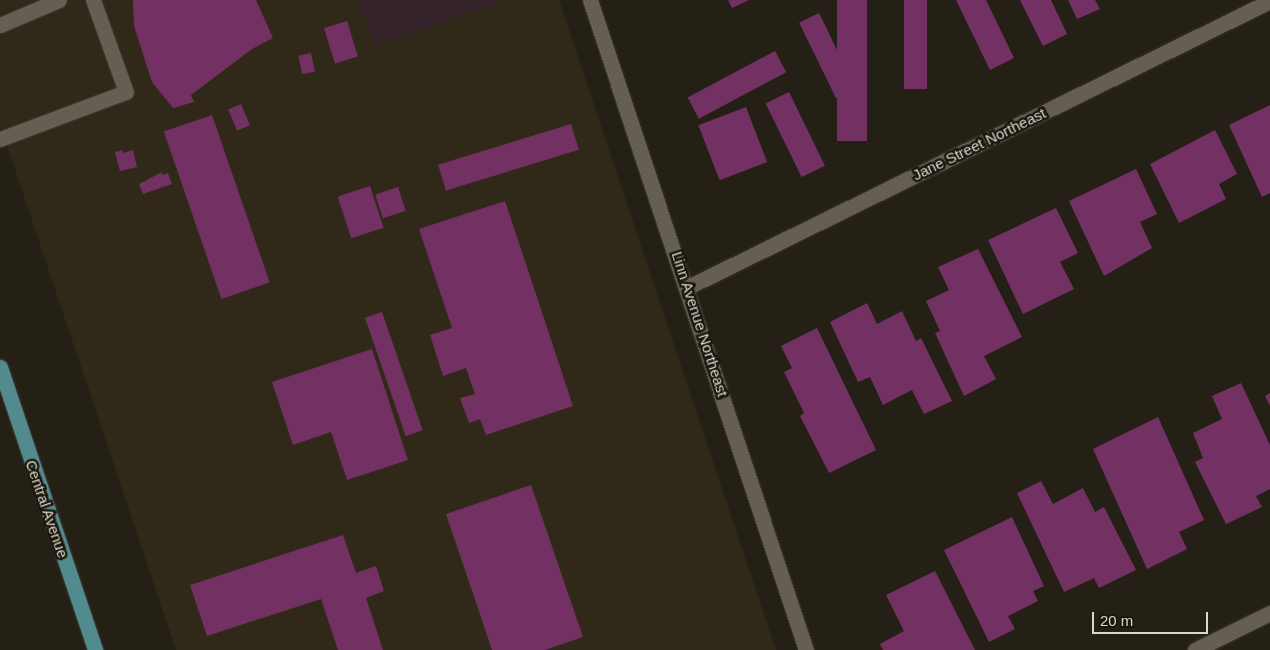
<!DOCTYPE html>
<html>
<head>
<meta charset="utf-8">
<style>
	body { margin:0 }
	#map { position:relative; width:1270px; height:650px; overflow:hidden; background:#252016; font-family:Arial,sans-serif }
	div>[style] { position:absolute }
	.built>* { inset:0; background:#302818 }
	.industrial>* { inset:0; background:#34222a }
	.building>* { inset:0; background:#733163; transform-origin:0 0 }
	.roads { filter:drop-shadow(0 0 1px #3f3b34) drop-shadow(0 0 1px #3f3b34) }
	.minor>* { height:15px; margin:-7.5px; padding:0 7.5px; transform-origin:7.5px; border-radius:7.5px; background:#655f53 }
	.major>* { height:15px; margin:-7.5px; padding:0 7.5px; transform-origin:7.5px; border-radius:7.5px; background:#518b8d }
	span { translate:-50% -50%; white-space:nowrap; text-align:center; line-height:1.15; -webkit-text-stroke:5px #1c170d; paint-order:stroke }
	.street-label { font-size:15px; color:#dad7d0 }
	.scale { position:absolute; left:1092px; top:612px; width:116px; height:22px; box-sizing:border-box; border:2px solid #dad7d0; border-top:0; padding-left:6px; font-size:15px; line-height:18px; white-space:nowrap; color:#dad7d0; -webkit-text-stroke:4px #1c170d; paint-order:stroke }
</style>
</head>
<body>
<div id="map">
	<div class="built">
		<i style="clip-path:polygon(0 0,559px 0,776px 650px,176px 650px,0 125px)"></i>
	</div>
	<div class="industrial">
		<i style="clip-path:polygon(358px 0,505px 0,375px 45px)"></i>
	</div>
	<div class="building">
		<i style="clip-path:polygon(133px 0,256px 0,273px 38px,252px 49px,191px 95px,194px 102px,173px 108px,152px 82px,134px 26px)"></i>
		<i style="clip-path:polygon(728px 0,749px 0,732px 8px)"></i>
		<i style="left:837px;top:0;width:30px;height:141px"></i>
		<i style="left:904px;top:0;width:23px;height:89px"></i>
		<i style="clip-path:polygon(956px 0,986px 0,1014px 58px,990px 70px)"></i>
		<i style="clip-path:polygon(1020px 0,1051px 0,1067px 34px,1043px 46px)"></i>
		<i style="clip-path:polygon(1068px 0,1095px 0,1100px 9px,1077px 19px)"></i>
		<i style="left:819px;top:13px;width:84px;height:22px;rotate:64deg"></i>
		<i style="left:347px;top:21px;width:37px;height:24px;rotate:73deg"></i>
		<i style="left:775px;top:51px;width:24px;height:99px;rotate:62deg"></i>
		<i style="left:311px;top:53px;width:19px;height:13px;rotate:78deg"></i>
		<i style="left:789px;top:92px;width:82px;height:26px;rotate:64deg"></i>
		<i style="left:241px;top:104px;width:23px;height:14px;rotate:67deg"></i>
		<i style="clip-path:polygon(1270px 105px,1270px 193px,1262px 197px,1229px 125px)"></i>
		<i style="left:746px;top:107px;width:59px;height:51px;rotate:69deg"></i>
		<i style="left:212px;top:115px;width:177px;height:51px;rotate:71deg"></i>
		<i style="left:571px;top:124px;width:27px;height:139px;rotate:73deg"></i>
		<i style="clip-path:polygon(1215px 130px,1237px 174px,1219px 184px,1226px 199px,1179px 223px,1150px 164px)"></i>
		<i style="clip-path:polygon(123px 150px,123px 153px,133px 150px,137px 167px,120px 171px,115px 152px)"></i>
		<i style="clip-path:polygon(1136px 169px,1157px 214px,1140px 222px,1152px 248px,1104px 276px,1069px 201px)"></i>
		<i style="clip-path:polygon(162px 172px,162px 175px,168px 173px,172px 184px,143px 194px,139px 184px)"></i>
		<i style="left:370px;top:186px;width:44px;height:34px;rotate:72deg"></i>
		<i style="left:398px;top:187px;width:25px;height:24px;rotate:72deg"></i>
		<i style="clip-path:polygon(505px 201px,573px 406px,486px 435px,480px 419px,469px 423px,460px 398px,475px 394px,466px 368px,443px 376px,430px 335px,452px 328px,419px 229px)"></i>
		<i style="clip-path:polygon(1056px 208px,1078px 253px,1060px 262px,1074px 289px,1023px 314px,988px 240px)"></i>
		<i style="clip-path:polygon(978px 249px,1022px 337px,984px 356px,996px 379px,964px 396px,935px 333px,940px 331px,926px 301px,949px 290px,938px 267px)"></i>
		<i style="clip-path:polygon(867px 303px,877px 324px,902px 311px,916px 341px,921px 338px,952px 401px,924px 414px,912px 390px,883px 405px,870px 377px,858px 382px,830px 322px)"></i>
		<i style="left:382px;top:312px;width:125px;height:18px;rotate:71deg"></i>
		<i style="clip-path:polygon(817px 328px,876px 450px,829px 473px,800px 416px,804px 413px,784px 372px,792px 368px,781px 346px)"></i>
		<i style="clip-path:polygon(372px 349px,408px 460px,347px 480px,331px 432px,293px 445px,272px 382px)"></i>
		<i style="clip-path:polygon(1241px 383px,1270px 445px,1270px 489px,1256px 496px,1262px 507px,1226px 524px,1195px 462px,1203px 458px,1193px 433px,1222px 419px,1212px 396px)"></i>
		<i style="clip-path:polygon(1270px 393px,1270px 406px,1265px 396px)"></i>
		<i style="clip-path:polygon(1158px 417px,1204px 520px,1179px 532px,1187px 549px,1147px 569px,1093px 449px)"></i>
		<i style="clip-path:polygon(1041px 481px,1053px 504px,1083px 488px,1095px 512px,1104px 507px,1136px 570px,1099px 588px,1094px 578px,1064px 592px,1017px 493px)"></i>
		<i style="clip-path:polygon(531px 485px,583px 637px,545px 650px,492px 650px,446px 514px)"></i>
		<i style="clip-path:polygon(1012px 517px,1044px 586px,1033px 591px,1038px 601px,1008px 616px,1015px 629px,989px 642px,944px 550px)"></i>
		<i style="clip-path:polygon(343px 535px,356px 573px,376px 566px,384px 591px,366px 598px,383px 650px,338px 650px,321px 599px,207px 636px,190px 585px)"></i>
		<i style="clip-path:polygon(935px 571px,975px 650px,883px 650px,880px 644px,904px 631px,886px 595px)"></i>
	</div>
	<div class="roads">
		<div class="minor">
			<i style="left:590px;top:0;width:685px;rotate:71.62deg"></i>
			<i style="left:0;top:25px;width:64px;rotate:-23deg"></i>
			<i style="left:0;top:139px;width:134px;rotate:-20.5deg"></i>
			<i style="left:126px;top:92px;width:98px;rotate:-109.7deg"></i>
			<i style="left:688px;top:287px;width:648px;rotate:-26.17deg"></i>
			<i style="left:1195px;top:650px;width:84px;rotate:-26.3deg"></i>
		</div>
		<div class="major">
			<i style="left:0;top:367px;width:299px;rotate:71.4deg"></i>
		</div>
	</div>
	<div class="street-label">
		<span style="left:979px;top:144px;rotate:-26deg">Jane Street Northeast</span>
		<span style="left:700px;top:324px;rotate:72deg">Linn Avenue Northeast</span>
		<span style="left:47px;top:509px;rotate:71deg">Central Avenue</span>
	</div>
	<div class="scale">20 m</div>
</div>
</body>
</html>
